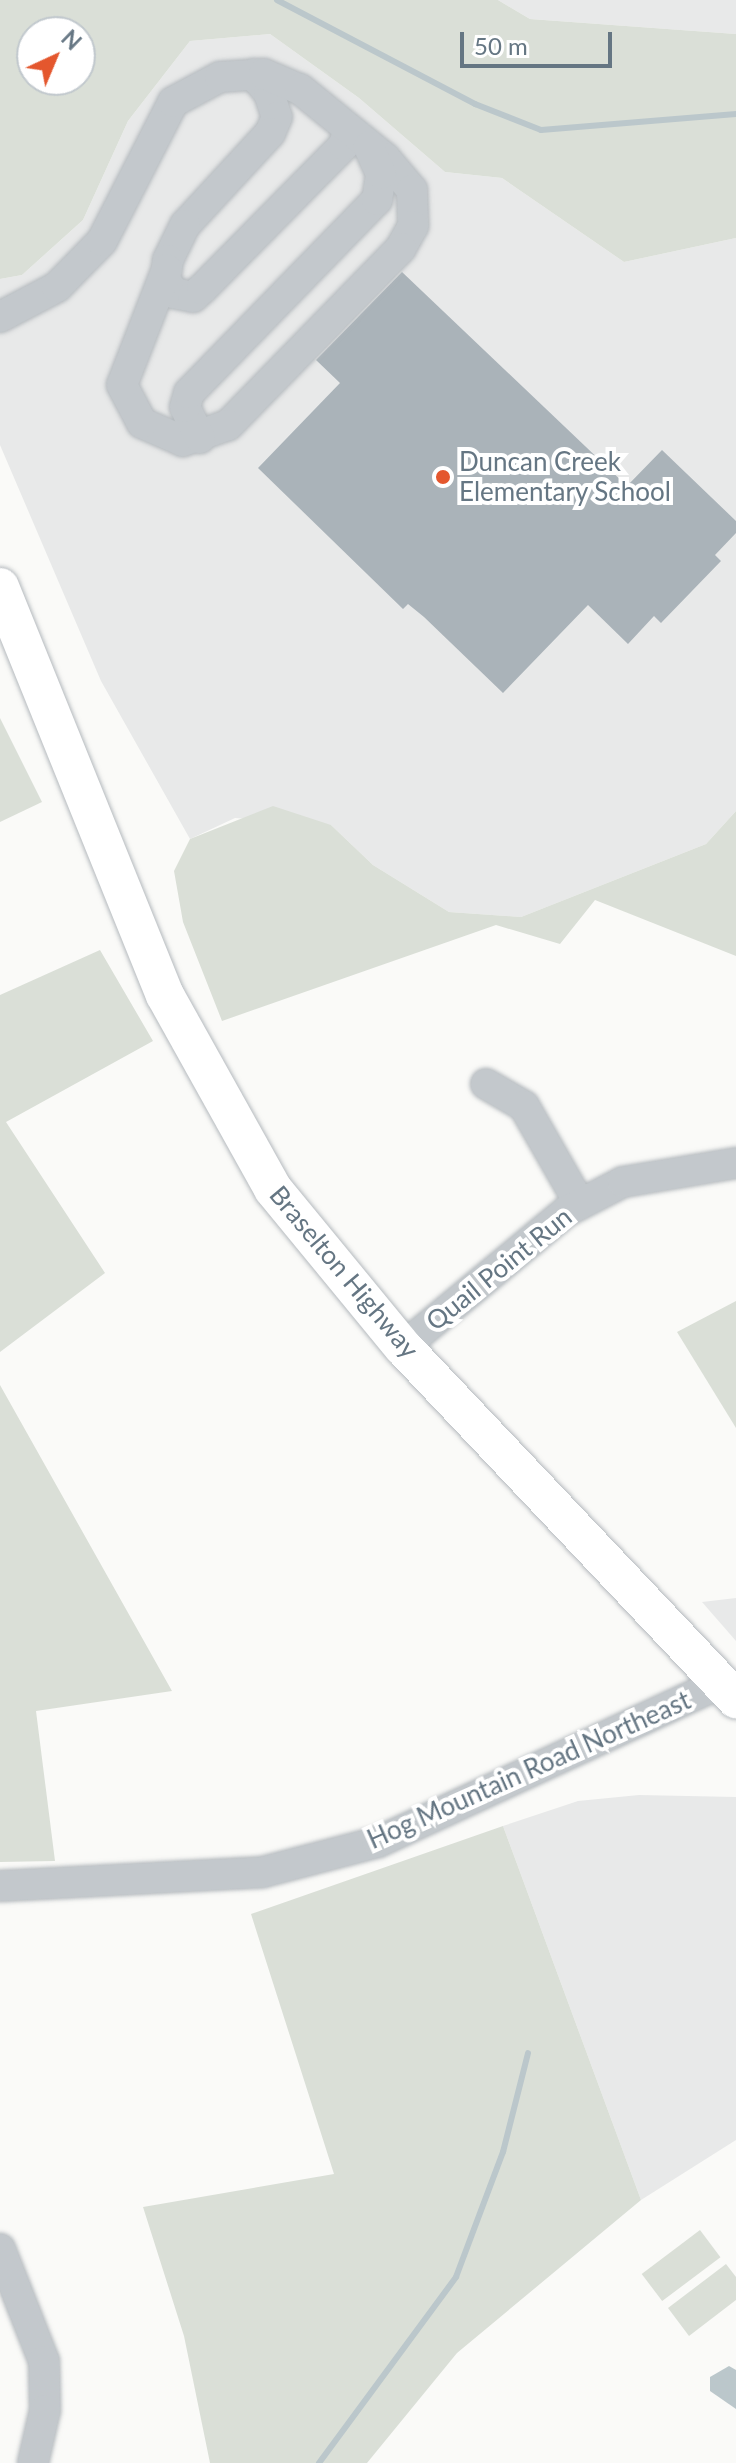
<!DOCTYPE html>
<html>
<head>
<meta charset="utf-8">
<style>
	body { margin:0 }
	#map { position:relative; width:736px; height:2463px; overflow:hidden; background:#fafaf8; font-family:Lato,sans-serif }
	div>[style] { position:absolute }
	.built>* { inset:0; background:#e8e9e9 }
	.green>* { inset:0; background:#dadfd7; transform-origin:0 0 }
	.water>* { inset:0; background:#bbc7cb }
	.stream>* { height:6px; margin:-3px; padding:0 3px; transform-origin:3px; border-radius:3px; background:#bbc7cb }
	.building>* { inset:0; background:#aab3b9 }
	.roads { filter:drop-shadow(0 0 2px #b5babe) drop-shadow(0 0 2px #b5babe) }
	.minor>* { height:30px; margin:-15px; padding:0 15px; transform-origin:15px; border-radius:15px; background:#c3c8cc }
	.major>* { height:38px; margin:-19px; padding:0 19px; transform-origin:19px; border-radius:19px; background:#fff }
	.dots>* { width:22px; height:22px; translate:-50% -50%; box-sizing:border-box; border:4px solid #fff; border-radius:50% }
	span { translate:-50% -50%; white-space:nowrap; text-align:center; line-height:1.15; -webkit-text-stroke:8px #fff; paint-order:stroke }
	.poi-label { font-size:26px; color:#657683 }
	.left { translate:0 -50%; text-align:left }
	.street-label { font-size:26px; color:#657683 }
	.north { position:absolute; left:16px; top:16px; width:80px; height:80px; box-sizing:border-box; background:#fff; border:2px solid #c1c8cd; border-radius:50%; rotate:44deg; font-size:22px; font-weight:700; line-height:32px; text-align:center; color:#657683 }
	.north::after { content:''; display:block; margin:auto; width:28px; height:36px; background:#e4572e; clip-path:polygon(50% 0,100% 100%,50% 72%,0 100%) }
	.scale { position:absolute; left:460px; top:32px; width:152px; height:36px; box-sizing:border-box; border:4px solid #657683; border-top:0; padding-left:10px; font-size:24px; line-height:28px; white-space:nowrap; color:#657683; -webkit-text-stroke:6px #fff; paint-order:stroke }
</style>
</head>
<body>
<div id="map">
	<div class="built">
		<i style="clip-path:polygon(498px 0,736px 0,736px 34px,530px 19px)"></i>
		<i style="clip-path:polygon(270px 34px,359px 98px,445px 172px,502px 178px,624px 262px,736px 238px,736px 811px,706px 844px,521px 917px,449px 912px,373px 865px,331px 825px,235px 818px,190px 839px,101px 681px,0 445px,0 279px,22px 275px,83px 220px,128px 121px,190px 41px)"></i>
		<i style="clip-path:polygon(736px 1598px,736px 1641px,702px 1602px)"></i>
		<i style="clip-path:polygon(639px 1795px,736px 1797px,736px 2140px,641px 2200px,503px 1826px,578px 1801px)"></i>
	</div>
	<div class="green">
		<i style="clip-path:polygon(evenodd,0 0,498px 0,530px 19px,736px 34px,736px 238px,624px 262px,502px 178px,445px 172px,359px 98px,270px 34px,190px 41px,128px 121px,83px 220px,22px 275px,0 279px,0 0,32px 32px,80px 32px,80px 80px,32px 80px,32px 32px)"></i>
		<i style="clip-path:polygon(0 718px,42px 802px,0 822px)"></i>
		<i style="clip-path:polygon(273px 806px,331px 825px,373px 865px,449px 912px,521px 917px,706px 844px,736px 811px,736px 956px,595px 900px,560px 944px,496px 925px,222px 1021px,183px 922px,174px 871px,190px 839px)"></i>
		<i style="clip-path:polygon(100px 950px,153px 1041px,6px 1122px,105px 1273px,0 1352px,0 995px)"></i>
		<i style="clip-path:polygon(736px 1301px,736px 1428px,677px 1332px)"></i>
		<i style="clip-path:polygon(0 1385px,172px 1691px,36px 1711px,55px 1861px,0 1862px)"></i>
		<i style="clip-path:polygon(503px 1826px,641px 2200px,457px 2353px,367px 2463px,210px 2463px,184px 2336px,143px 2207px,334px 2174px,251px 1914px)"></i>
		<i style="left:700px;top:2230px;width:34px;height:73px;rotate:53deg"></i>
		<i style="clip-path:polygon(726px 2264px,736px 2277px,736px 2300px,689px 2336px,668px 2308px)"></i>
	</div>
	<div class="water">
		<i style="clip-path:polygon(729px 2366px,736px 2370px,736px 2409px,710px 2391px,710px 2377px)"></i>
	</div>
	<div class="stream">
		<i style="left:277px;top:0;width:224px;rotate:27.7deg"></i>
		<i style="left:475px;top:104px;width:71px;rotate:21.5deg"></i>
		<i style="left:541px;top:130px;width:196px;rotate:-4.7deg"></i>
		<i style="left:319px;top:2463px;width:231px;rotate:-53.6deg"></i>
		<i style="left:456px;top:2277px;width:134px;rotate:-69.4deg"></i>
		<i style="left:503px;top:2152px;width:102px;rotate:-75.8deg"></i>
	</div>
	<div class="building">
		<i style="clip-path:polygon(402px 272px,627px 486px,662px 450px,736px 521px,736px 533px,715px 555px,721px 561px,661px 623px,654px 616px,628px 644px,588px 605px,503px 693px,424px 617px,408px 604px,403px 609px,258px 468px,340px 383px,316px 360px)"></i>
	</div>
	<div class="roads">
		<div class="minor">
			<i style="left:253px;top:74px;width:25px;rotate:50deg"></i>
			<i style="left:269px;top:93px;width:25px;rotate:72deg"></i>
			<i style="left:277px;top:117px;width:17px;rotate:114deg"></i>
			<i style="left:270px;top:133px;width:125px;rotate:132.7deg"></i>
			<i style="left:185px;top:225px;width:39px;rotate:116deg"></i>
			<i style="left:168px;top:260px;width:20px;rotate:99deg"></i>
			<i style="left:165px;top:280px;width:16px;rotate:55deg"></i>
			<i style="left:174px;top:293px;width:19px;rotate:12deg"></i>
			<i style="left:193px;top:297px;width:12px;rotate:-42deg"></i>
			<i style="left:202px;top:289px;width:202px;rotate:-45.4deg"></i>
			<i style="left:344px;top:145px;width:16px;rotate:-75deg"></i>
			<i style="left:0;top:317px;width:64px;rotate:-27.8deg"></i>
			<i style="left:57px;top:287px;width:64px;rotate:-45.6deg"></i>
			<i style="left:102px;top:241px;width:156px;rotate:-62.9deg"></i>
			<i style="left:173px;top:102px;width:53px;rotate:-28deg"></i>
			<i style="left:220px;top:77px;width:44px;rotate:-3.9deg"></i>
			<i style="left:264px;top:74px;width:39px;rotate:23deg"></i>
			<i style="left:300px;top:89px;width:109px;rotate:39.1deg"></i>
			<i style="left:385px;top:158px;width:42px;rotate:49.8deg"></i>
			<i style="left:412px;top:190px;width:36px;rotate:88deg"></i>
			<i style="left:413px;top:226px;width:25px;rotate:119deg"></i>
			<i style="left:401px;top:248px;width:248px;rotate:134.3deg"></i>
			<i style="left:228px;top:425px;width:48px;rotate:160.4deg"></i>
			<i style="left:183px;top:441px;width:45px;rotate:-156.3deg"></i>
			<i style="left:142px;top:423px;width:43px;rotate:-117.8deg"></i>
			<i style="left:122px;top:385px;width:124px;rotate:-68.8deg"></i>
			<i style="left:200px;top:438px;width:34px;rotate:-116deg"></i>
			<i style="left:185px;top:407px;width:15px;rotate:-74deg"></i>
			<i style="left:189px;top:393px;width:269px;rotate:-45.8deg"></i>
			<i style="left:377px;top:200px;width:26px;rotate:-81deg"></i>
			<i style="left:381px;top:174px;width:30px;rotate:-114deg"></i>
			<i style="left:486px;top:1084px;width:44px;rotate:30.1deg"></i>
			<i style="left:524px;top:1106px;width:113px;rotate:60.3deg"></i>
			<i style="left:403px;top:1347px;width:213px;rotate:-39.7deg"></i>
			<i style="left:567px;top:1211px;width:63px;rotate:-27.4deg"></i>
			<i style="left:623px;top:1182px;width:115px;rotate:-9.5deg"></i>
			<i style="left:0;top:1886px;width:263px;rotate:-3deg"></i>
			<i style="left:263px;top:1872px;width:119px;rotate:-14.6deg"></i>
			<i style="left:378px;top:1842px;width:379px;rotate:-24.9deg"></i>
			<i style="left:0;top:2249px;width:120px;rotate:68.6deg"></i>
			<i style="left:44px;top:2361px;width:49px;rotate:88.8deg"></i>
			<i style="left:45px;top:2410px;width:54px;rotate:102.8deg"></i>
		</div>
		<div class="major">
			<i style="left:0;top:587px;width:440px;rotate:68deg"></i>
			<i style="left:165px;top:995px;width:222px;rotate:60.9deg"></i>
			<i style="left:273px;top:1189px;width:205px;rotate:50.6deg"></i>
			<i style="left:403px;top:1347px;width:485px;rotate:46.6deg"></i>
		</div>
	</div>
	<div class="dots">
		<i style="left:443px;top:477px;background:#e4572e"></i>
	</div>
	<div class="poi-label">
		<span class="left" style="left:459px;top:477px">Duncan Creek<br>Elementary School</span>
	</div>
	<div class="street-label">
		<span style="left:499px;top:1269px;rotate:-39deg">Quail Point Run</span>
		<span style="left:344px;top:1272px;rotate:50deg">Braselton Highway</span>
		<span style="left:529px;top:1770px;rotate:-24deg">Hog Mountain Road Northeast</span>
	</div>
	<div class="north">N</div>
	<div class="scale">50 m</div>
</div>
</body>
</html>
